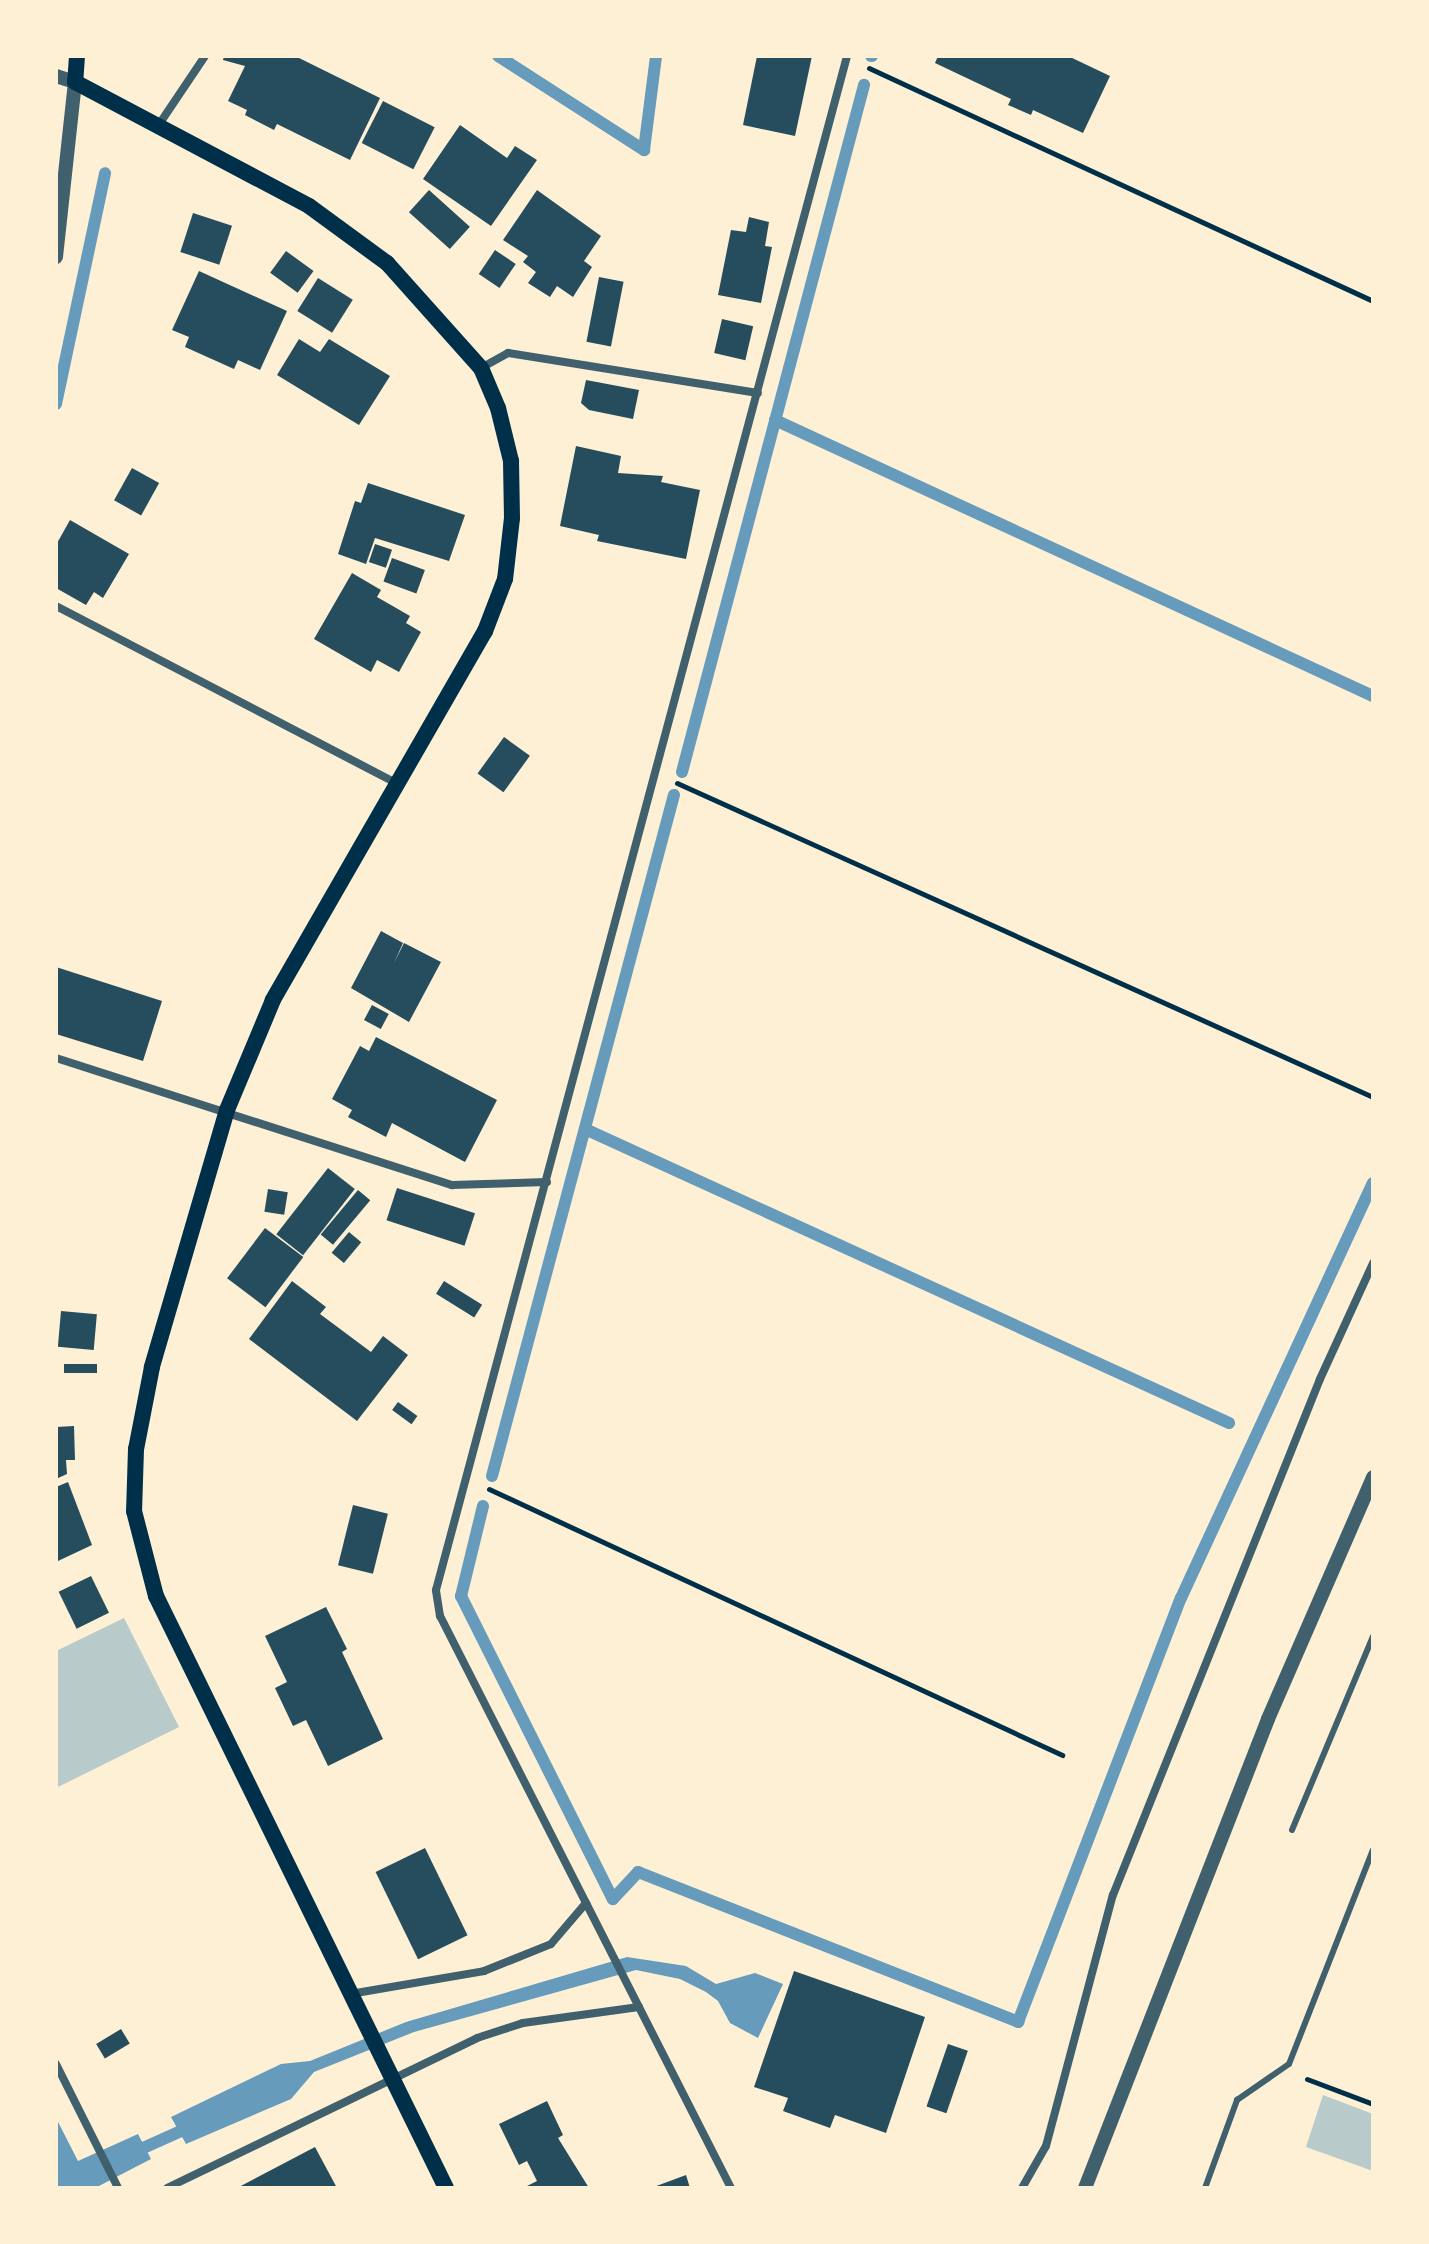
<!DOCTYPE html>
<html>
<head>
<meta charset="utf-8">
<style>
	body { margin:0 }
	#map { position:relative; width:1429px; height:2244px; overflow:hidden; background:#fdf0d5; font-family:"Noto Serif",serif }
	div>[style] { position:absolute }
	.green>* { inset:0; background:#b9caca }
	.water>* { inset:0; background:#669bbc }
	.stream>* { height:12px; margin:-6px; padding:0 6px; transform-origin:6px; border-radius:6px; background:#669bbc }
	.building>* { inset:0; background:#264d5e; transform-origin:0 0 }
	.path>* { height:5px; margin:-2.5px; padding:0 2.5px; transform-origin:2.5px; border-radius:2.5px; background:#003049 }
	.service>* { height:6px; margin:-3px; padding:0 3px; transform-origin:3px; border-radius:3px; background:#3f606c }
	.minor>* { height:8px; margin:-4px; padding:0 4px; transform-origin:4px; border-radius:4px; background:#3f606c }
	.tertiary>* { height:14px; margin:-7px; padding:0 7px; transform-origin:7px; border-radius:7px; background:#3f606c }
	.secondary>* { height:16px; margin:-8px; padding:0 8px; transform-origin:8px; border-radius:8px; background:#003049 }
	span { translate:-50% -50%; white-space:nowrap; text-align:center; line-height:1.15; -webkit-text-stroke:8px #fdf0d5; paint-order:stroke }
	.frame { position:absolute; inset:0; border:58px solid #fdf0d5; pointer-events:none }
</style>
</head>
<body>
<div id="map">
	<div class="green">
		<i style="clip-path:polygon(124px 1618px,179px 1727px,56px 1788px,56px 1651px)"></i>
		<i style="clip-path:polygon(1323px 2095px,1373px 2114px,1373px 2171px,1306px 2147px)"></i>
	</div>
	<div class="water">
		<i style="clip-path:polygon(627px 1957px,686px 1966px,716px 1984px,755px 1973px,783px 1984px,758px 2038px,730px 2023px,718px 2001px,706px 1992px,680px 1979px,636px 1970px,414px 2032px,314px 2072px,291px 2099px,186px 2144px,171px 2117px,281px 2064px,310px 2061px,406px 2022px)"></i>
		<i style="clip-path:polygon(56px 2118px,78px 2161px,138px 2134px,151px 2159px,95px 2188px,56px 2188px)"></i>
	</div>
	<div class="stream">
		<i style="left:498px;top:56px;width:174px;rotate:32.8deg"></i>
		<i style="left:644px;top:150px;width:95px;rotate:-82.7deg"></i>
		<i style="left:871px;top:56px;width:1px"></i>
		<i style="left:56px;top:404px;width:236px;rotate:-78deg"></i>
		<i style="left:775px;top:420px;width:659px;rotate:24.78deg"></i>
		<i style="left:682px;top:772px;width:711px;rotate:-75.16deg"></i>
		<i style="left:585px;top:1129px;width:708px;rotate:24.54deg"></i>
		<i style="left:492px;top:1476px;width:705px;rotate:-75.04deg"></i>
		<i style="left:483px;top:1506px;width:93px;rotate:103.7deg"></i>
		<i style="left:461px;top:1596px;width:339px;rotate:63.4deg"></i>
		<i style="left:613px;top:1899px;width:37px;rotate:-47deg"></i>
		<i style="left:638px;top:1872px;width:409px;rotate:21.5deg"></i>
		<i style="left:1018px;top:2022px;width:454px;rotate:-69deg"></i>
		<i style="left:1181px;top:1598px;width:457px;rotate:-65.2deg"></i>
		<i style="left:132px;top:2153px;width:66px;rotate:-24.2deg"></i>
	</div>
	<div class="building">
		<i style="clip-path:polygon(224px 56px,295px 56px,380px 98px,350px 160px,277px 124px,274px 130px,245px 115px,247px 110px,228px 101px,245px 66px,223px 60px)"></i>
		<i style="clip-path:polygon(757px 56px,812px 56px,795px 136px,743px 125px)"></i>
		<i style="clip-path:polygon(938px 56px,1068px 56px,1110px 76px,1083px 133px,1033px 110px,1031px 115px,1008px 105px,1011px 99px,935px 63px)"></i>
		<i style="left:383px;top:101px;width:58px;height:47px;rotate:27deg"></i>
		<i style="clip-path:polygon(460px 125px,507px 158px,515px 146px,537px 160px,491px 226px,423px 179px)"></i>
		<i style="left:429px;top:190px;width:55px;height:30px;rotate:42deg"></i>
		<i style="clip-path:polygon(537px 190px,601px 236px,584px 261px,592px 267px,573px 297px,557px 286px,550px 297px,528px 283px,536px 272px,523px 262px,528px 256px,503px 240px)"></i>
		<i style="left:193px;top:213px;width:41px;height:41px;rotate:18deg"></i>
		<i style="clip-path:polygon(749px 217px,769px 222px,765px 246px,772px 247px,761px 303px,718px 295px,731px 230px,746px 232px)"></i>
		<i style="left:495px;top:250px;width:25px;height:29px;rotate:34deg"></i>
		<i style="left:286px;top:251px;width:34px;height:27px;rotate:36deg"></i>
		<i style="clip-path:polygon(199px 271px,287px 311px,260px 370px,238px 360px,234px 369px,185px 347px,189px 337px,172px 330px)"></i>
		<i style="left:599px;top:277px;width:25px;height:66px;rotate:11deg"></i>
		<i style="left:318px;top:278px;width:41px;height:39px;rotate:32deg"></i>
		<i style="left:722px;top:319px;width:32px;height:35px;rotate:13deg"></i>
		<i style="clip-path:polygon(299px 339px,320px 352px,329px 339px,390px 376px,359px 425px,277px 375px)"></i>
		<i style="clip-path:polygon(586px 380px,639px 390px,633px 419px,589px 410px,581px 403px)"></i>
		<i style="clip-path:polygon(576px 446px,621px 456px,618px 473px,663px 476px,661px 482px,700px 490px,686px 559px,597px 541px,599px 535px,560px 526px)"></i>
		<i style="left:132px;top:468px;width:31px;height:37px;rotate:29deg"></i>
		<i style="clip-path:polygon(368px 483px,465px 515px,449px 561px,375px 538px,366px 564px,338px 554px,355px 501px,361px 503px)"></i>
		<i style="clip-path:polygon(70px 520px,129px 554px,103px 598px,94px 592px,86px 605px,56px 588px,56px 545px)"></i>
		<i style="left:375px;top:544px;width:18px;height:19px;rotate:19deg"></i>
		<i style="left:392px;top:558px;width:35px;height:25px;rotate:20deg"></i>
		<i style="clip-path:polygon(352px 573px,381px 590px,377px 597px,410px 616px,406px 623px,421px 632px,399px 672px,377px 660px,371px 672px,314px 639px)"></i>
		<i style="left:504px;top:737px;width:32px;height:45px;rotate:36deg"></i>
		<i style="clip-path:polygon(381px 931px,403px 943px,394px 963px,404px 943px,441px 962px,409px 1022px,351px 988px)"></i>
		<i style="clip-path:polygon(56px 967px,162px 1001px,143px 1061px,56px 1034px)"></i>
		<i style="left:372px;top:1005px;width:19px;height:17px;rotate:28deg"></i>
		<i style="clip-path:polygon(376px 1037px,497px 1100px,465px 1162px,392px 1123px,386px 1137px,348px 1117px,352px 1110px,332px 1099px,360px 1046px,369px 1051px)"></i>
		<i style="left:328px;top:1168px;width:34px;height:84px;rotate:38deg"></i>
		<i style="left:397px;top:1188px;width:82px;height:34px;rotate:18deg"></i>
		<i style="left:268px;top:1189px;width:20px;height:23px;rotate:9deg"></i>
		<i style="left:358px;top:1190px;width:16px;height:58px;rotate:40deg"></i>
		<i style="left:265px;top:1228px;width:48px;height:63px;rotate:37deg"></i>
		<i style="left:349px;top:1232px;width:16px;height:27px;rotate:40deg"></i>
		<i style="clip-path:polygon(292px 1281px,326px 1307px,320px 1314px,371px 1352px,383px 1336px,408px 1355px,357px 1421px,249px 1339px)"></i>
		<i style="left:444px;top:1281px;width:45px;height:15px;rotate:32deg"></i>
		<i style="left:61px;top:1311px;width:36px;height:36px;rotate:5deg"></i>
		<i style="left:64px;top:1364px;width:33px;height:9px"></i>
		<i style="left:398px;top:1402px;width:24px;height:10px;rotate:36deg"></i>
		<i style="clip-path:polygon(74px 1426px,75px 1460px,66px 1460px,67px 1474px,56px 1479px,56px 1427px)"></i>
		<i style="clip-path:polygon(68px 1482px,92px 1545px,58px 1561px,56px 1487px)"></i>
		<i style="left:353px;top:1505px;width:36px;height:62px;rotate:14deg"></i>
		<i style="left:91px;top:1576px;width:41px;height:36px;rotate:64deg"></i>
		<i style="clip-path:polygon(326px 1607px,347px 1649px,342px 1652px,383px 1739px,328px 1766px,306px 1720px,293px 1726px,275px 1688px,287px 1682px,265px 1636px)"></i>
		<i style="left:425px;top:1848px;width:97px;height:55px;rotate:64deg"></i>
		<i style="clip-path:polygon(794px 1971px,925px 2017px,886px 2133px,835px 2115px,830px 2128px,783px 2111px,788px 2098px,754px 2087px)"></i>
		<i style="left:121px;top:2029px;width:17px;height:29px;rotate:59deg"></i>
		<i style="left:948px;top:2044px;width:21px;height:66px;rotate:19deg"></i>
		<i style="clip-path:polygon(547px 2101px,563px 2135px,558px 2138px,589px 2188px,523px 2188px,537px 2181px,527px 2161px,519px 2165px,499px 2124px)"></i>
		<i style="clip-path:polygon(315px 2147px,337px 2188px,237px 2188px)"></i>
		<i style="clip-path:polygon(686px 2175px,690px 2188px,651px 2188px)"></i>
	</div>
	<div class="path">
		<i style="left:869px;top:68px;width:555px;rotate:24.81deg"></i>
		<i style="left:677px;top:783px;width:764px;rotate:24.28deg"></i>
		<i style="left:489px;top:1489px;width:632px;rotate:24.9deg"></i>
		<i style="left:1307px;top:2079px;width:71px;rotate:20.7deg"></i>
	</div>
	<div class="service">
		<i style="left:1292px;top:1830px;width:210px;rotate:-67.3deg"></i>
		<i style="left:1205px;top:2188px;width:94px;rotate:-70deg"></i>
		<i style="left:1237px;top:2100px;width:63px;rotate:-34.7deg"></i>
		<i style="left:1289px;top:2064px;width:230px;rotate:-68.6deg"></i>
	</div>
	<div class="minor">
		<i style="left:158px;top:126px;width:84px;rotate:-56.1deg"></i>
		<i style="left:481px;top:368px;width:31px;rotate:-29deg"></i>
		<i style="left:508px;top:353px;width:253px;rotate:9.1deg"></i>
		<i style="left:56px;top:606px;width:386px;rotate:27.5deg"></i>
		<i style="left:56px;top:1058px;width:416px;rotate:17.8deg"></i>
		<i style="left:452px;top:1185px;width:95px;rotate:-1.8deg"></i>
		<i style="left:350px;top:1994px;width:136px;rotate:-9.7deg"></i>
		<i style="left:484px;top:1971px;width:72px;rotate:-21.9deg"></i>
		<i style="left:551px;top:1944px;width:54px;rotate:-49.5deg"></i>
		<i style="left:56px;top:2064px;width:139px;rotate:63.4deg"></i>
		<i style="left:167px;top:2188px;width:344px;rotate:-25.8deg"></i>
		<i style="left:477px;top:2038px;width:48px;rotate:-18.1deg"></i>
		<i style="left:523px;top:2023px;width:117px;rotate:-7.9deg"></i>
		<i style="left:731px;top:2188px;width:642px;rotate:-116.96deg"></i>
		<i style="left:440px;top:1616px;width:26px;rotate:-99deg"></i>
		<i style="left:436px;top:1590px;width:1588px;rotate:-75deg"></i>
		<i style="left:1022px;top:2188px;width:48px;rotate:-60.3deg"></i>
		<i style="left:1046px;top:2146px;width:260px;rotate:-75.1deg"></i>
		<i style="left:1113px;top:1895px;width:556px;rotate:-68.14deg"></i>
		<i style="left:1320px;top:1379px;width:128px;rotate:-65.4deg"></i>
	</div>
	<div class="tertiary">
		<i style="left:56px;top:76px;width:20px;rotate:18deg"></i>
		<i style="left:75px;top:82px;width:176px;rotate:96.2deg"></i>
		<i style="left:1085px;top:2188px;width:503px;rotate:-68.68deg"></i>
		<i style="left:1268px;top:1719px;width:264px;rotate:-66.5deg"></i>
	</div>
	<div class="secondary">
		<i style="left:77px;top:56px;width:26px;rotate:94deg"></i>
		<i style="left:75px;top:82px;width:265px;rotate:27.9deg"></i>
		<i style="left:309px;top:206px;width:97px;rotate:36.2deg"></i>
		<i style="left:387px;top:263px;width:141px;rotate:48.2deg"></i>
		<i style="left:481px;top:368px;width:43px;rotate:67deg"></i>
		<i style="left:498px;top:408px;width:55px;rotate:76.2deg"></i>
		<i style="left:511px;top:461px;width:57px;rotate:89deg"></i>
		<i style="left:512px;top:518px;width:61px;rotate:96.5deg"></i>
		<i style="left:505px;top:579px;width:56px;rotate:111deg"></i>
		<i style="left:485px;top:631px;width:426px;rotate:119.9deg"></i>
		<i style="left:273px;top:1000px;width:119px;rotate:112.7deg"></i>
		<i style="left:227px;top:1110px;width:268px;rotate:106.3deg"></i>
		<i style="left:152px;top:1367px;width:84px;rotate:101deg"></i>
		<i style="left:136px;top:1449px;width:62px;rotate:91.8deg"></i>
		<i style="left:134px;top:1511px;width:88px;rotate:75.5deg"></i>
		<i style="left:156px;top:1596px;width:659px;rotate:63.9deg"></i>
	</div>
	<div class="frame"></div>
</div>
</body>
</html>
